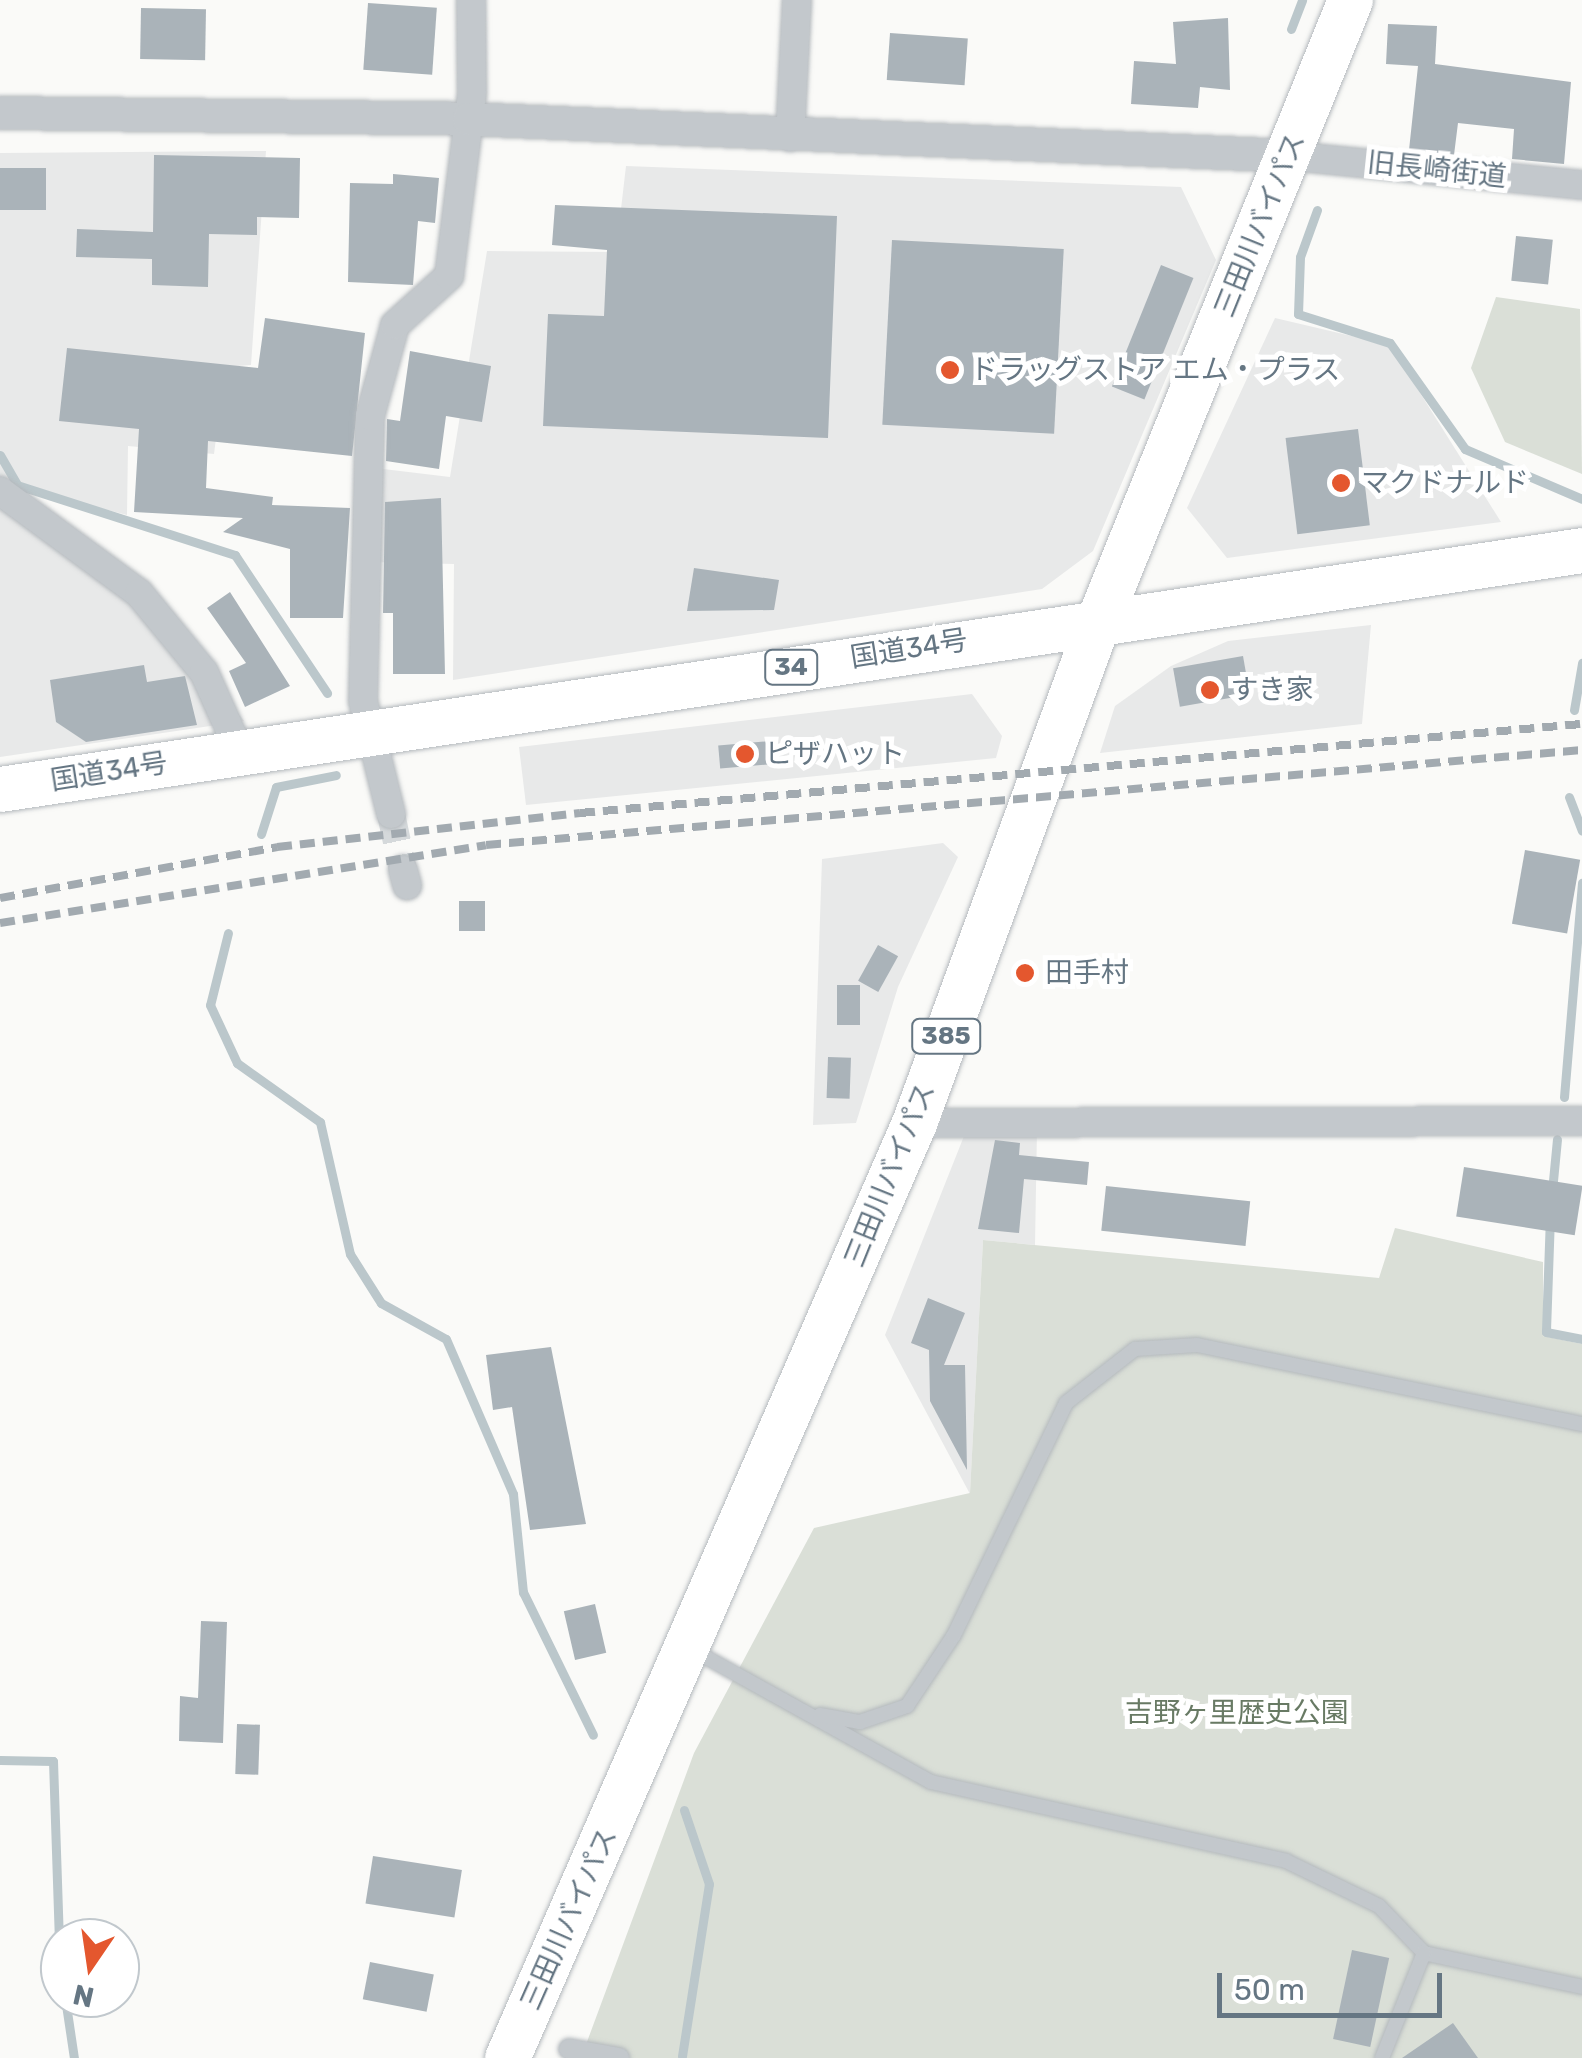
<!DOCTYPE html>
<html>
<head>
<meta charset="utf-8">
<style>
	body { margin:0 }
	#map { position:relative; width:1582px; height:2058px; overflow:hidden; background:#fafaf8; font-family:Rubik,"Noto Sans JP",sans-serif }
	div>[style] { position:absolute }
	.built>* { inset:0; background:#e8e9e9 }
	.green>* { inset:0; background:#dadfd7 }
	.stream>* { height:9px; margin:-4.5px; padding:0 4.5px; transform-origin:4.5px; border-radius:4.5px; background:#bbc7cb }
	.building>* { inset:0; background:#aab3b9; transform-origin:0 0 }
	.minor-tunnel>* { height:28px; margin-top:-14px; transform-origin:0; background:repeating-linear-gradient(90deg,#d5d9db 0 28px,transparent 0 42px) }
	.roads { filter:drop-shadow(0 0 2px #b4b9bd) drop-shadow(0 0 2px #b4b9bd) }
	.service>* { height:14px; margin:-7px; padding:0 7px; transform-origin:7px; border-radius:7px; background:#c3c8cc }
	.pedestrian>* { height:20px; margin:-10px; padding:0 10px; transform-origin:10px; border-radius:10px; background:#c3c8cc }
	.minor>* { height:28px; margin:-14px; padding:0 14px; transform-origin:14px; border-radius:14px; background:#c3c8cc }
	.tertiary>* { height:32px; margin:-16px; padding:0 16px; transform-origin:16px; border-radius:16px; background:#c3c8cc }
	.trunk>* { height:45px; margin:-22.5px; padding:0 22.5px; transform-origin:22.5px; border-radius:22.5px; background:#fff }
	.rail>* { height:8px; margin-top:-4px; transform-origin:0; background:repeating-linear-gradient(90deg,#a2aab0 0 15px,transparent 0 23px) }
	.dots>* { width:28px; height:28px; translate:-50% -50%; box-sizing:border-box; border:5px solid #fff; border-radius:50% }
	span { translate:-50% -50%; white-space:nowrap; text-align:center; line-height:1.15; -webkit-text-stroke:10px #fff; paint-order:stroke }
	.shield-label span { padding:2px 8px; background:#fff; border:2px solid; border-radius:8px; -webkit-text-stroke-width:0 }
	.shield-label { font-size:25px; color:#657683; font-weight:700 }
	.street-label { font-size:28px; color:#657683 }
	.poi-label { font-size:28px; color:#657683 }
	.left { translate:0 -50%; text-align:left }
	.park-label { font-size:28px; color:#687a64 }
	.north { position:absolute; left:40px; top:1918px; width:100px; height:100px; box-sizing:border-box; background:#fff; border:2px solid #c1c8cd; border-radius:50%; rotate:193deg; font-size:28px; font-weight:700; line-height:40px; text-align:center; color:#657683 }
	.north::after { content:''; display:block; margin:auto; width:35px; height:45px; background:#e4572e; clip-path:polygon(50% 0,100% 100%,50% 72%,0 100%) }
	.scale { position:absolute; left:1217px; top:1973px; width:225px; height:45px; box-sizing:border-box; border:5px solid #657683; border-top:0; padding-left:12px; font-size:30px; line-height:35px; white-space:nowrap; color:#657683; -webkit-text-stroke:8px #fff; paint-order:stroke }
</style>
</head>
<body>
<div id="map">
	<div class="built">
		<i style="clip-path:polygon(266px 151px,251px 365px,225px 367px,214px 454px,128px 446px,127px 515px,8px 484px,141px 581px,244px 721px,0 757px,0 153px)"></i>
		<i style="clip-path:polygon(626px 166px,1181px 187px,1216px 260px,1093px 551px,1042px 589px,453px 680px,454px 564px,370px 562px,375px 468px,450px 477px,487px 251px,616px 252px)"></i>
		<i style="clip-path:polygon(1275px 318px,1390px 345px,1501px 522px,1227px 558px,1187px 508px)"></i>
		<i style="clip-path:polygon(1371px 625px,1362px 724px,1100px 753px,1115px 706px,1171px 666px,1228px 641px)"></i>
		<i style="clip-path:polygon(972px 694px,1002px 736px,996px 758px,526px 805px,519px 747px)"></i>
		<i style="clip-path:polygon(943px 843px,958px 857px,898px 987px,856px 1123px,813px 1125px,822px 859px)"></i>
		<i style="clip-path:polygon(1037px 1130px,1035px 1245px,983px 1240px,970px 1494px,885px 1335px,966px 1131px)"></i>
	</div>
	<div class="green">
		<i style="clip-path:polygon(1496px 297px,1580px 309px,1582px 474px,1505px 442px,1471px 368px)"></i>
		<i style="clip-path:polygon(1395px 1228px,1543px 1262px,1543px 1336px,1582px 1344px,1582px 2058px,581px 2058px,694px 1753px,814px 1528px,970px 1493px,983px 1240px,1379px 1278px)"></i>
	</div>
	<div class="stream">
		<i style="left:1291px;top:29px;width:31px;rotate:-69deg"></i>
		<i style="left:1317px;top:210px;width:50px;rotate:109.9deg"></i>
		<i style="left:1300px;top:257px;width:57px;rotate:92deg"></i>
		<i style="left:1298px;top:314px;width:96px;rotate:17.5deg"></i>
		<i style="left:1390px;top:343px;width:130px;rotate:54.7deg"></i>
		<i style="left:1465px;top:449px;width:127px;rotate:23.1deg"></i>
		<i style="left:0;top:455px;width:34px;rotate:60deg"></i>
		<i style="left:17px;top:485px;width:229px;rotate:17.8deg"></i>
		<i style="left:235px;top:555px;width:166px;rotate:56.3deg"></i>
		<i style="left:1574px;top:710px;width:48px;rotate:-80.3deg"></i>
		<i style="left:1569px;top:797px;width:36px;rotate:69deg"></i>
		<i style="left:261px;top:834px;width:49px;rotate:-72.3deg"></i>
		<i style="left:276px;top:787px;width:61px;rotate:-11.3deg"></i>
		<i style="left:228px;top:933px;width:74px;rotate:104deg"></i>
		<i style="left:210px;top:1005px;width:64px;rotate:65deg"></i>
		<i style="left:237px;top:1063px;width:102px;rotate:35.4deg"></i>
		<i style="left:320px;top:1122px;width:135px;rotate:77.2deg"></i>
		<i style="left:350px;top:1254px;width:58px;rotate:57.7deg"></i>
		<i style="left:381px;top:1303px;width:74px;rotate:29deg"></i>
		<i style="left:446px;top:1339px;width:169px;rotate:66.6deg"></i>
		<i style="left:513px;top:1494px;width:99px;rotate:84.2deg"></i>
		<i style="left:523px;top:1592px;width:159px;rotate:63.9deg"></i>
		<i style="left:1564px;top:1097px;width:215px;rotate:-85.2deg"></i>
		<i style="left:1552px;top:1191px;width:52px;rotate:-84.5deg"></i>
		<i style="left:1550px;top:1216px;width:116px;rotate:92deg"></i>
		<i style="left:1546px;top:1332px;width:37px;rotate:11deg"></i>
		<i style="left:0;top:1760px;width:53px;rotate:1.1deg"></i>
		<i style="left:53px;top:1761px;width:207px;rotate:88.1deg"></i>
		<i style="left:65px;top:1998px;width:61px;rotate:81.5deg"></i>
		<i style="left:682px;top:2056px;width:174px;rotate:-81.1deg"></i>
		<i style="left:709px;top:1884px;width:78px;rotate:-108.7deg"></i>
	</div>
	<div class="building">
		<i style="left:368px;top:3px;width:69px;height:67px;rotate:4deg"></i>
		<i style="left:141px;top:8px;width:65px;height:51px;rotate:1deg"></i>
		<i style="clip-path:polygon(1228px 18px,1230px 90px,1200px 87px,1198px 108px,1131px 104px,1134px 61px,1176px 64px,1173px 22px)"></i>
		<i style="clip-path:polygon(1388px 24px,1437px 26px,1435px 64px,1571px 82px,1564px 164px,1512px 159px,1514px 129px,1458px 123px,1454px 155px,1409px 150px,1418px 66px,1386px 64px)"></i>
		<i style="left:890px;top:33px;width:78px;height:47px;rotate:4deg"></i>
		<i style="clip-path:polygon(154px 155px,300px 158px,299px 218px,257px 217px,257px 235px,209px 234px,208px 287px,152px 285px,152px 259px,76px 257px,77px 229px,153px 232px)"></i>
		<i style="left:0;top:168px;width:46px;height:42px"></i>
		<i style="clip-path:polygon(393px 174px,439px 178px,435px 223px,418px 221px,413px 285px,348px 282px,350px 183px,393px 184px)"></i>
		<i style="clip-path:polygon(555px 205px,837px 216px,828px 438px,543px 426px,548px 314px,604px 316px,607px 250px,552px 245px)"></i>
		<i style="left:1516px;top:236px;width:37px;height:45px;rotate:6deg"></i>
		<i style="left:892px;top:240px;width:172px;height:185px;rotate:3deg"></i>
		<i style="left:1161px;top:265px;width:35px;height:131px;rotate:22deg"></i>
		<i style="clip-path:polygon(265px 318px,365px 333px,352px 456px,208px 441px,206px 488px,273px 497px,272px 505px,350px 508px,343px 618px,290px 618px,290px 549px,223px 532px,243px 518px,134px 512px,139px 429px,59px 421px,67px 348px,258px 368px)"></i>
		<i style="clip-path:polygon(410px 351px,491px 366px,482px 422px,446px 416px,439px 469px,386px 461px,387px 419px,400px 421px)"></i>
		<i style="left:1358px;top:429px;width:97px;height:73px;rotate:83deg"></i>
		<i style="clip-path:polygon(441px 498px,445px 674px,393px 674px,393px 613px,383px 613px,385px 502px)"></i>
		<i style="clip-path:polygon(694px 568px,779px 580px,774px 610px,687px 611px)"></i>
		<i style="clip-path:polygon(230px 592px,290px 686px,245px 707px,229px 671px,246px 663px,207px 608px)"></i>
		<i style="left:1243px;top:656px;width:39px;height:71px;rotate:80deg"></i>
		<i style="clip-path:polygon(144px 665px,147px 682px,185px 676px,197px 725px,86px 742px,56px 722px,50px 680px)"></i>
		<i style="left:771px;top:741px;width:23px;height:53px;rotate:85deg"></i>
		<i style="left:1525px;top:850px;width:56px;height:75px;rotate:10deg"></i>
		<i style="left:485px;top:901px;width:30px;height:26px;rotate:90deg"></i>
		<i style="left:878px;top:945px;width:23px;height:41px;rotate:29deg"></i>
		<i style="left:837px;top:985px;width:23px;height:40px"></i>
		<i style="left:828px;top:1057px;width:23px;height:41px;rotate:2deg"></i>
		<i style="clip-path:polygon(995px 1140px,1020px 1143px,1019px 1155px,1089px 1162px,1087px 1185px,1024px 1179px,1019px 1233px,978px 1229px)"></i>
		<i style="left:1464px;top:1167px;width:120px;height:50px;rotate:9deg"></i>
		<i style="left:1106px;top:1186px;width:145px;height:45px;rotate:6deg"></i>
		<i style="clip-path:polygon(928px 1298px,965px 1313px,944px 1365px,965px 1365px,967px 1470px,930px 1401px,929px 1350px,911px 1343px)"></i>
		<i style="clip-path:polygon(551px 1347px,586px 1524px,530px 1530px,512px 1407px,493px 1410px,486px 1355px)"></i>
		<i style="left:595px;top:1604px;width:50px;height:32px;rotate:77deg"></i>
		<i style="clip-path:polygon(201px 1621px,227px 1622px,223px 1743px,179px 1741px,180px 1696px,198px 1698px)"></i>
		<i style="left:237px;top:1724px;width:23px;height:50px;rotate:2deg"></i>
		<i style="left:373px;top:1856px;width:90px;height:48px;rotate:9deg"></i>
		<i style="left:1352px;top:1950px;width:38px;height:91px;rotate:12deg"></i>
		<i style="left:370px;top:1962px;width:65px;height:38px;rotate:11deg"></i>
		<i style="clip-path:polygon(1453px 2023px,1478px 2058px,1402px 2058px)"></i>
	</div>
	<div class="minor-tunnel">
		<i style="left:391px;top:814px;width:57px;rotate:77.9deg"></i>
	</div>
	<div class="roads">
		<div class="service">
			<i style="left:691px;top:1649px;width:274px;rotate:29deg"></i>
			<i style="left:931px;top:1782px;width:364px;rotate:12.5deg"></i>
			<i style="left:1286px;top:1861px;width:103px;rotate:25.8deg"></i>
			<i style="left:1379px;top:1906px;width:65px;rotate:46.2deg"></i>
			<i style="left:1424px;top:1953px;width:162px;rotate:12.1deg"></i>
			<i style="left:820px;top:1715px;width:41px;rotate:9.9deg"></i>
			<i style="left:860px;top:1722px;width:50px;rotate:-18.8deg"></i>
			<i style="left:907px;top:1706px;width:85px;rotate:-56.5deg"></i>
			<i style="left:954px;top:1635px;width:258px;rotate:-64.2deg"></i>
			<i style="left:1066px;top:1403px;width:88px;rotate:-38deg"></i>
			<i style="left:1135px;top:1349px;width:62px;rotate:-3.7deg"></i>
			<i style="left:1197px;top:1345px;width:393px;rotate:11.6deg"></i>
			<i style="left:1382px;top:2058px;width:113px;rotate:-68.2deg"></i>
		</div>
		<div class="pedestrian">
			<i style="left:569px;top:2049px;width:51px;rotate:10.2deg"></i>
		</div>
		<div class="minor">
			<i style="left:790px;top:137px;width:137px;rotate:-87.1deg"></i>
			<i style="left:1291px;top:156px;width:292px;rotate:5.7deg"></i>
			<i style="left:0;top:491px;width:172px;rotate:36.3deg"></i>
			<i style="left:139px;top:593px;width:102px;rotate:50.6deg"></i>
			<i style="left:204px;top:672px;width:88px;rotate:65.8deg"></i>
			<i style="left:391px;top:814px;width:116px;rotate:-103.9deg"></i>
			<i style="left:363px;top:701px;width:285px;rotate:-88.6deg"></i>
			<i style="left:370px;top:416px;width:94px;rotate:-74.6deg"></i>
			<i style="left:395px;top:325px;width:73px;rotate:-42.2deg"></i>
			<i style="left:449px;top:276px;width:184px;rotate:-82.8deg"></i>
			<i style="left:472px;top:93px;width:93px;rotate:-90.6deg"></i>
			<i style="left:403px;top:870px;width:16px;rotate:75deg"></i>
			<i style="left:914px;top:1123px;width:668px;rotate:-0.17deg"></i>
		</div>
		<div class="tertiary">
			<i style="left:0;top:113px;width:469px;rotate:0.7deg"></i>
			<i style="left:469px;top:119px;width:823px;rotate:2.58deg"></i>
		</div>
		<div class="trunk">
			<i style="left:0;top:789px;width:1600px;rotate:-8.59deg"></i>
			<i style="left:507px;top:2058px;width:1020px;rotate:-66.48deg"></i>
			<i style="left:914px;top:1123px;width:537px;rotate:-69.84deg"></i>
			<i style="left:1099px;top:619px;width:668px;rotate:-67.93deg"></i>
		</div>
	</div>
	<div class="rail">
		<i style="left:0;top:898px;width:282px;rotate:-10.4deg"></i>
		<i style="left:277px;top:847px;width:305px;rotate:-6.4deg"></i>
		<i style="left:580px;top:813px;width:1006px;rotate:-5.08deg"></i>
		<i style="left:0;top:923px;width:492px;rotate:-9.1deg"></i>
		<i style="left:486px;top:845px;width:1100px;rotate:-4.95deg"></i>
	</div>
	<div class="dots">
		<i style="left:950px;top:370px;background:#e4572e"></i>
		<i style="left:1341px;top:483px;background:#e4572e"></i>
		<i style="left:1210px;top:690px;background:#e4572e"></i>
		<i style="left:745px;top:754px;background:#e4572e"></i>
		<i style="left:1025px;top:973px;background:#e4572e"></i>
	</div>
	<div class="shield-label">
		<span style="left:791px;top:667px">34</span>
		<span style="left:946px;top:1036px">385</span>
	</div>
	<div class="street-label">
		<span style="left:1437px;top:170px;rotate:6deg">旧長崎街道</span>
		<span style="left:1260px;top:225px;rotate:-68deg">三田川バイパス</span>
		<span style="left:909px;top:649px;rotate:-9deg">国道34号</span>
		<span style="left:109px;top:772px;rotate:-9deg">国道34号</span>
		<span style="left:890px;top:1175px;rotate:-68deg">三田川バイパス</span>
		<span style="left:569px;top:1919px;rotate:-66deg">三田川バイパス</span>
	</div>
	<div class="poi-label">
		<span class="left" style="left:970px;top:370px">ドラッグストア エム・プラス</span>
		<span class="left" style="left:1361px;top:483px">マクドナルド</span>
		<span class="left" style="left:1230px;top:690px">すき家</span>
		<span class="left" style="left:765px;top:754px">ピザハット</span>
		<span class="left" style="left:1045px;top:973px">田手村</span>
	</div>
	<div class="park-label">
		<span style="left:1237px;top:1713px">吉野ヶ里歴史公園</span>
	</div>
	<div class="north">N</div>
	<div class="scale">50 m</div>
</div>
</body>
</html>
